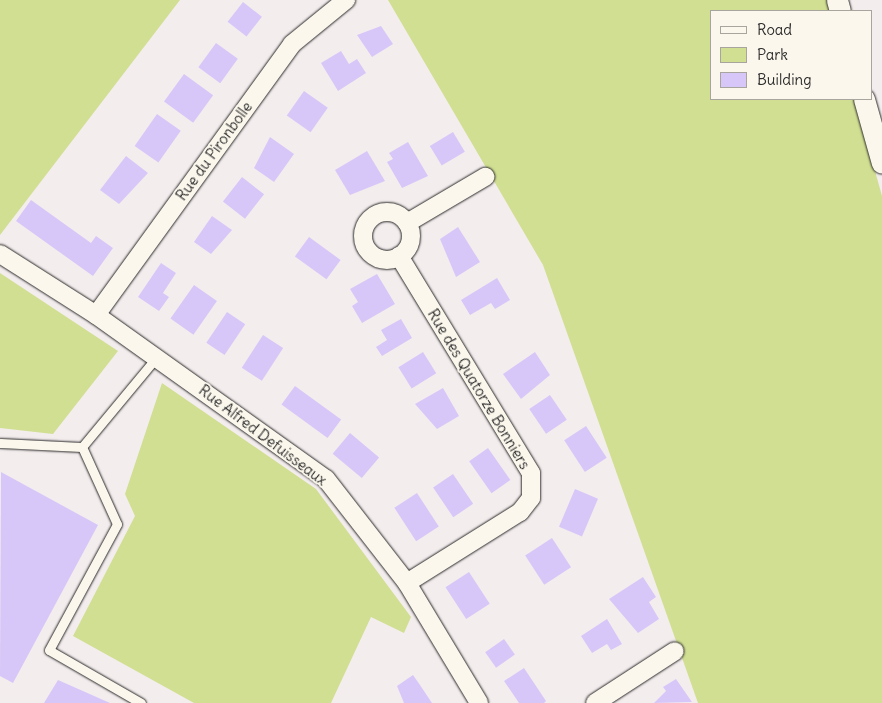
<!DOCTYPE html>
<html>
<head>
<meta charset="utf-8">
<style>
	body { margin:0 }
	#map { position:relative; width:882px; height:703px; overflow:hidden; background:#f4edee; font-family:Delius,sans-serif }
	div>[style] { position:absolute }
	.green>* { inset:0; background:#d1df92 }
	.building>* { inset:0; background:#d7c7f8; transform-origin:0 0 }
	.roads { filter:drop-shadow(0 0 1px #2b2b2b) drop-shadow(0 0 1px #2b2b2b) }
	.service>* { height:9px; margin:-4.5px; padding:0 4.5px; transform-origin:4.5px; border-radius:4.5px; background:#fbf7ec }
	.minor>* { height:18px; margin:-9px; padding:0 9px; transform-origin:9px; border-radius:9px; background:#fbf7ec }
	.minor>.ring { margin:-9px; padding:0; box-sizing:content-box; background:none; border:18px solid #fbf7ec; border-radius:50% }
	.tertiary>* { height:21px; margin:-10.5px; padding:0 10.5px; transform-origin:10.5px; border-radius:10.5px; background:#fbf7ec }
	span { translate:-50% -50%; white-space:nowrap; text-align:center; line-height:1.15; -webkit-text-stroke:4px #fbf7ec; paint-order:stroke }
	.street-label { font-size:15px; color:#2b2b2b }
	.legend { position:absolute; left:710px; top:10px; width:162px; height:90px; box-sizing:border-box; background:#fbf7ec; border:1px solid #a8a59f; margin:0; padding:6px 9px; list-style:none; font-size:15px; color:#2b2b2b }
	.legend li { display:flex; align-items:center; gap:10px; height:25px }
	.legend b { width:25px; border:1px solid #a8a59f }
</style>
</head>
<body>
<div id="map">
	<div class="green">
		<i style="clip-path:polygon(0 0,180px 0,0 235px)"></i>
		<i style="clip-path:polygon(388px 0,827px 0,830px 11px,711px 11px,711px 99px,855px 99px,882px 196px,882px 703px,698px 703px,543px 265px)"></i>
		<i style="clip-path:polygon(0 273px,118px 351px,53px 434px,0 428px)"></i>
		<i style="clip-path:polygon(162px 383px,316px 489px,411px 617px,404px 633px,371px 617px,331px 703px,194px 703px,73px 636px,135px 516px,125px 494px)"></i>
	</div>
	<div class="building">
		<i style="left:243px;top:2px;width:24px;height:25px;rotate:38deg"></i>
		<i style="clip-path:polygon(381px 26px,393px 44px,372px 57px,357px 35px)"></i>
		<i style="left:216px;top:43px;width:27px;height:30px;rotate:36deg"></i>
		<i style="clip-path:polygon(341px 51px,349px 64px,357px 59px,366px 73px,338px 91px,321px 63px)"></i>
		<i style="left:184px;top:74px;width:36px;height:34px;rotate:36deg"></i>
		<i style="left:304px;top:91px;width:29px;height:30px;rotate:35deg"></i>
		<i style="left:157px;top:114px;width:29px;height:39px;rotate:35deg"></i>
		<i style="left:453px;top:132px;width:23px;height:27px;rotate:59deg"></i>
		<i style="clip-path:polygon(270px 137px,294px 154px,274px 182px,254px 168px)"></i>
		<i style="clip-path:polygon(408px 142px,428px 176px,402px 188px,387px 162px,393px 159px,389px 153px)"></i>
		<i style="clip-path:polygon(367px 151px,385px 181px,350px 195px,335px 170px)"></i>
		<i style="clip-path:polygon(126px 156px,148px 173px,119px 204px,100px 190px)"></i>
		<i style="left:242px;top:177px;width:28px;height:31px;rotate:38deg"></i>
		<i style="clip-path:polygon(31px 200px,91px 243px,96px 236px,113px 248px,93px 276px,16px 221px)"></i>
		<i style="clip-path:polygon(212px 216px,232px 230px,211px 254px,194px 242px)"></i>
		<i style="clip-path:polygon(458px 227px,480px 262px,456px 277px,440px 239px)"></i>
		<i style="left:309px;top:237px;width:39px;height:24px;rotate:36deg"></i>
		<i style="clip-path:polygon(161px 263px,176px 273px,163px 293px,169px 297px,159px 311px,138px 297px)"></i>
		<i style="clip-path:polygon(377px 274px,395px 304px,362px 323px,352px 306px,358px 302px,350px 289px)"></i>
		<i style="clip-path:polygon(497px 278px,510px 300px,495px 309px,491px 303px,470px 315px,461px 300px)"></i>
		<i style="left:194px;top:285px;width:28px;height:41px;rotate:35deg"></i>
		<i style="left:227px;top:312px;width:22px;height:37px;rotate:34deg"></i>
		<i style="clip-path:polygon(401px 319px,412px 338px,382px 356px,376px 347px,387px 340px,381px 330px)"></i>
		<i style="left:263px;top:335px;width:24px;height:39px;rotate:33deg"></i>
		<i style="left:423px;top:352px;width:25px;height:29px;rotate:58deg"></i>
		<i style="clip-path:polygon(535px 352px,550px 375px,521px 399px,503px 374px)"></i>
		<i style="left:295px;top:386px;width:57px;height:23px;rotate:36deg"></i>
		<i style="clip-path:polygon(443px 388px,459px 416px,437px 429px,415px 404px)"></i>
		<i style="left:550px;top:395px;width:30px;height:25px;rotate:56deg"></i>
		<i style="left:586px;top:426px;width:38px;height:26px;rotate:57deg"></i>
		<i style="left:350px;top:433px;width:38px;height:27px;rotate:40deg"></i>
		<i style="left:488px;top:448px;width:39px;height:23px;rotate:55deg"></i>
		<i style="clip-path:polygon(1px 472px,98px 525px,13px 683px,0 676px)"></i>
		<i style="left:453px;top:474px;width:36px;height:24px;rotate:56deg"></i>
		<i style="left:575px;top:489px;width:25px;height:41px;rotate:23deg"></i>
		<i style="left:417px;top:493px;width:40px;height:27px;rotate:57deg"></i>
		<i style="left:552px;top:538px;width:35px;height:32px;rotate:57deg"></i>
		<i style="left:469px;top:572px;width:38px;height:28px;rotate:57deg"></i>
		<i style="clip-path:polygon(643px 577px,656px 597px,649px 602px,659px 619px,638px 633px,609px 599px)"></i>
		<i style="clip-path:polygon(607px 619px,622px 644px,611px 650px,607px 644px,592px 653px,581px 636px)"></i>
		<i style="left:504px;top:639px;width:19px;height:23px;rotate:55deg"></i>
		<i style="clip-path:polygon(524px 668px,546px 701px,544px 703px,519px 703px,504px 681px)"></i>
		<i style="clip-path:polygon(413px 675px,420px 685px,432px 703px,404px 703px,397px 686px)"></i>
		<i style="clip-path:polygon(676px 679px,692px 702px,654px 703px,666px 691px,663px 687px)"></i>
		<i style="clip-path:polygon(58px 680px,110px 703px,44px 703px)"></i>
	</div>
	<div class="roads">
		<div class="service">
			<i style="left:0;top:443px;width:82px;rotate:2.8deg"></i>
			<i style="left:141px;top:703px;width:106px;rotate:-150.1deg"></i>
			<i style="left:49px;top:650px;width:143px;rotate:-61.6deg"></i>
			<i style="left:117px;top:524px;width:85px;rotate:-114.4deg"></i>
			<i style="left:82px;top:447px;width:116px;rotate:-50.3deg"></i>
		</div>
		<div class="minor">
			<i class="ring" style="left:363px;top:212px;width:30px;height:30px"></i>
			<i style="left:407px;top:223px;width:91px;rotate:-30.5deg"></i>
			<i style="left:0;top:254px;width:114px;rotate:32.4deg"></i>
			<i style="left:96px;top:315px;width:282px;rotate:35.5deg"></i>
			<i style="left:326px;top:479px;width:132px;rotate:52.1deg"></i>
			<i style="left:407px;top:583px;width:140px;rotate:59deg"></i>
			<i style="left:399px;top:256px;width:254px;rotate:58.7deg"></i>
			<i style="left:531px;top:473px;width:25px;rotate:90deg"></i>
			<i style="left:531px;top:498px;width:18px;rotate:128deg"></i>
			<i style="left:520px;top:512px;width:133px;rotate:147.9deg"></i>
			<i style="left:96px;top:315px;width:334px;rotate:-54.1deg"></i>
			<i style="left:292px;top:44px;width:70px;rotate:-39.2deg"></i>
			<i style="left:595px;top:703px;width:95px;rotate:-33deg"></i>
		</div>
		<div class="tertiary">
			<i style="left:837px;top:0;width:11px;rotate:75deg"></i>
			<i style="left:864px;top:99px;width:66px;rotate:74.3deg"></i>
		</div>
	</div>
	<div class="street-label">
		<span style="left:214px;top:151px;rotate:-54deg">Rue du Pironbolle</span>
		<span style="left:479px;top:389px;rotate:59deg">Rue des Quatorze Bonniers</span>
		<span style="left:263px;top:435px;rotate:37deg">Rue Alfred Defuisseaux</span>
	</div>
	<ul class="legend">
	<li><b style="height:6px;background:#fbf7ec"></b>Road</li>
	<li><b style="height:14px;background:#d1df92"></b>Park</li>
	<li><b style="height:14px;background:#d7c7f8"></b>Building</li>
	</ul>
</div>
</body>
</html>
